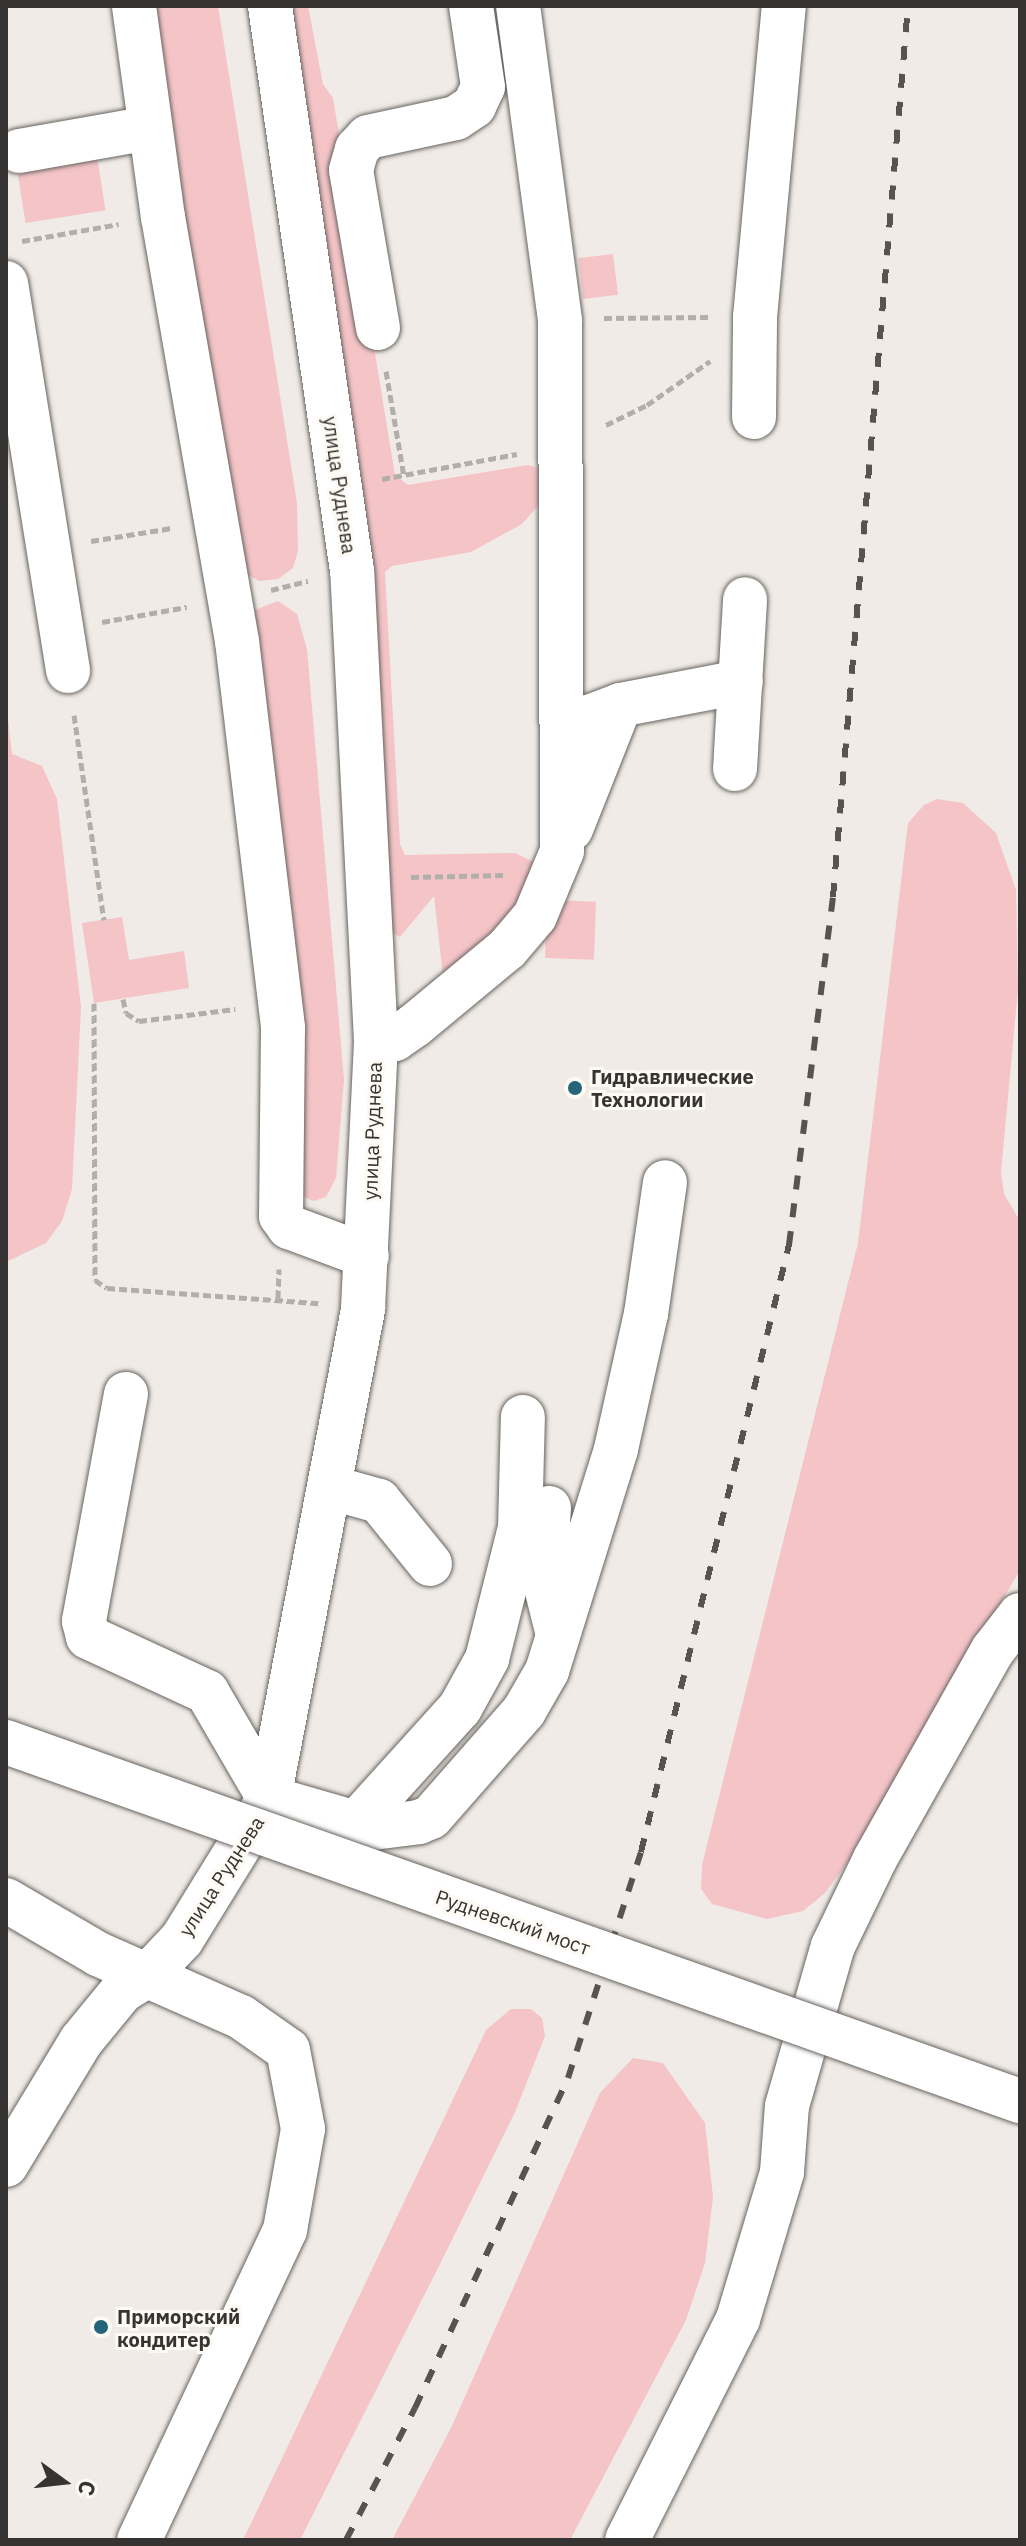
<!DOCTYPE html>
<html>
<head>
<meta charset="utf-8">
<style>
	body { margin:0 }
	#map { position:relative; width:1026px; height:2546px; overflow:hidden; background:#f0ebe6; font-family:"IBM Plex Sans",sans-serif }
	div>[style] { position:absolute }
	.green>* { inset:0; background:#f4c4c7; transform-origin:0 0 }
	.path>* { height:5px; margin-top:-2.5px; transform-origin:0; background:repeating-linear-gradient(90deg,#b2aeaa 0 8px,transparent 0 12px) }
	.roads { filter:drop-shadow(0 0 2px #67645f) drop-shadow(0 0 2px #67645f) }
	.minor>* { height:44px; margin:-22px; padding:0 22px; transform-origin:22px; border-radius:22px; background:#fff }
	.rail>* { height:6px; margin-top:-3px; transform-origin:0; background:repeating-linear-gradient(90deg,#565351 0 14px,transparent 0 28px) }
	.bridges { filter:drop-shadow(0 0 2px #67645f) drop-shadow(0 0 2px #67645f) }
	.major-bridge>* { height:44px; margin:-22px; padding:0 22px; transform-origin:22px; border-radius:22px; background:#fff }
	.dots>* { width:22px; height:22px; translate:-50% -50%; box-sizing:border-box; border:4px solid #fdf9f3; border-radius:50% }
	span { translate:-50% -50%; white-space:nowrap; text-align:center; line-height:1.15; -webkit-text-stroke:6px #fdf9f3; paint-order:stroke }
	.street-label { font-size:20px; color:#363432 }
	.poi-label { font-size:20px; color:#363432; font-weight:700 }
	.left { translate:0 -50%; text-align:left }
	.frame { position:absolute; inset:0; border:8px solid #363432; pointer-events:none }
	.north { position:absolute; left:24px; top:2442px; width:80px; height:80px; -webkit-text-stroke:6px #fdf9f3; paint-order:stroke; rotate:105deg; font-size:22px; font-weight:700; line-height:32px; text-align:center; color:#363432 }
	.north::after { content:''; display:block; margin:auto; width:28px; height:36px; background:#363432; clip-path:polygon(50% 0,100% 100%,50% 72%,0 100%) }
</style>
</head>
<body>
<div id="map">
	<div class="green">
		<i style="clip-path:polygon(148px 6px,218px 6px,297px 503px,298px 551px,293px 568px,278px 579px,259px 581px,241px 571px)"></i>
		<i style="clip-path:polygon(284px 6px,308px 6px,323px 84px,333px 98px,395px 475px,408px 485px,528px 465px,540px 468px,543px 491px,538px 506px,522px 524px,471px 552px,392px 566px,385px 572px,400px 844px,405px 855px,515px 853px,536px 863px,515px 917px,443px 976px,434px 896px,400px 937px,391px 932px)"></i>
		<i style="left:96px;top:150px;width:61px;height:81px;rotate:81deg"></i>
		<i style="left:613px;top:254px;width:41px;height:35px;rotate:83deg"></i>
		<i style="clip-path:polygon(278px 601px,297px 614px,307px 649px,344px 1080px,336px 1178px,326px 1197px,314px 1201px,304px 1197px,294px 1181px,254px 638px,255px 610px)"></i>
		<i style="clip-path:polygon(6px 701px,12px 754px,42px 766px,57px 799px,81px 1007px,72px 1189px,62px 1221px,46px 1243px,6px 1262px)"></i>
		<i style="clip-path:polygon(937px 799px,963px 803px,996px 833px,1016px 890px,1018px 989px,1001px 1172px,1004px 1194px,1020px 1221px,1020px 1570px,848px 1862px,825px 1893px,803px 1911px,767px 1919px,712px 1904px,701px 1889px,702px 1865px,858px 1243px,908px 823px,924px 805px)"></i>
		<i style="left:547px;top:900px;width:49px;height:58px;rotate:2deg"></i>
		<i style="clip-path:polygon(122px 917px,129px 960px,184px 951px,189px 988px,94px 1003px,82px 923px)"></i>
		<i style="clip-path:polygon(511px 2009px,531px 2009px,542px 2018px,545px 2036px,515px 2112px,440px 2264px,300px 2540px,243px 2540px,486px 2030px)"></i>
		<i style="clip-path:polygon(633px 2058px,663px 2063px,705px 2123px,713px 2197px,705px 2263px,686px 2320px,570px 2540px,392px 2540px,451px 2428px,600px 2093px)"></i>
	</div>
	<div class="path">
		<i style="left:22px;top:241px;width:98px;rotate:-9.9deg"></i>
		<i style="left:604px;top:318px;width:106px;rotate:-0.5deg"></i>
		<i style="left:386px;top:371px;width:107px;rotate:80.3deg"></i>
		<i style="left:606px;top:425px;width:46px;rotate:-26deg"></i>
		<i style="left:647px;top:405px;width:77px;rotate:-34.9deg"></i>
		<i style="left:382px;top:479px;width:137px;rotate:-10.5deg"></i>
		<i style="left:91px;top:541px;width:82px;rotate:-9.1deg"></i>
		<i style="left:271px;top:590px;width:38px;rotate:-14deg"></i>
		<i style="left:102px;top:622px;width:86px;rotate:-10deg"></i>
		<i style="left:74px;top:715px;width:207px;rotate:81.7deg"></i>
		<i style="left:411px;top:877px;width:94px;rotate:-1.2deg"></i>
		<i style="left:123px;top:999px;width:14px;rotate:78deg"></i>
		<i style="left:126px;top:1013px;width:15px;rotate:32deg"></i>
		<i style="left:139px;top:1021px;width:97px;rotate:-7.1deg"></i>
		<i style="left:94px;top:1003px;width:277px;rotate:89.8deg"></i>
		<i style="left:95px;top:1280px;width:14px;rotate:34deg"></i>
		<i style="left:107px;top:1288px;width:212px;rotate:4.1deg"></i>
		<i style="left:278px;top:1298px;width:29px;rotate:-88deg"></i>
	</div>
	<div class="roads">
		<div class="minor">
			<i style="left:134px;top:6px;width:213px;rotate:82.2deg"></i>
			<i style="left:163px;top:217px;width:430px;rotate:80.1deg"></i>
			<i style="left:237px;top:641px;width:390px;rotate:83.2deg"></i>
			<i style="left:283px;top:1028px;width:188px;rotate:90.6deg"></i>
			<i style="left:281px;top:1216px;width:14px;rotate:54deg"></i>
			<i style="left:289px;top:1227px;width:83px;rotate:20.4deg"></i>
			<i style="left:19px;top:151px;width:133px;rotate:-10deg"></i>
			<i style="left:6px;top:283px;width:393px;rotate:80.9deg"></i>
			<i style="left:378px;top:328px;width:160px;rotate:-99.7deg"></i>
			<i style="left:351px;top:170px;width:22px;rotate:-74deg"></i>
			<i style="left:357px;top:149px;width:16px;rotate:-47deg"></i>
			<i style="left:368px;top:137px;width:90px;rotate:-12.2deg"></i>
			<i style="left:456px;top:118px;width:22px;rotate:-34deg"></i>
			<i style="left:474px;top:106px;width:21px;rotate:-65deg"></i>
			<i style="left:483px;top:87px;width:82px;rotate:-98.4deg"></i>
			<i style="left:754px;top:417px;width:100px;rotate:-89.4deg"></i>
			<i style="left:755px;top:317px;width:312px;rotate:-84.7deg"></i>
			<i style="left:562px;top:737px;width:34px;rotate:-37deg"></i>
			<i style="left:589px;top:717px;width:33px;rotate:-21deg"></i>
			<i style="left:620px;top:705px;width:123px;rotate:-10.8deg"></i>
			<i style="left:735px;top:769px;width:170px;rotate:-86.6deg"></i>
			<i style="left:571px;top:829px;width:133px;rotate:-68.4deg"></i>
			<i style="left:376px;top:1041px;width:19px;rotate:-6deg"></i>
			<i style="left:395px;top:1039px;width:24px;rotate:-35deg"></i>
			<i style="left:415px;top:1025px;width:119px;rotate:-39.6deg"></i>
			<i style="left:507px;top:949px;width:43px;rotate:-49.7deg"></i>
			<i style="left:535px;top:916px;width:70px;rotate:-67.4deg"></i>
			<i style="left:562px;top:851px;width:531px;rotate:-90.22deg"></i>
			<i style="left:560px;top:320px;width:317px;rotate:-97.6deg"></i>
			<i style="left:126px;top:1394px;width:231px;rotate:100.5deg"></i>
			<i style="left:84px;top:1621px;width:16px;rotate:76deg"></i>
			<i style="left:88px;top:1637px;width:131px;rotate:24.8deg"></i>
			<i style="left:207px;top:1692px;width:123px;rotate:59.7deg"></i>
			<i style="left:269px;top:1798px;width:108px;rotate:16.1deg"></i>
			<i style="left:373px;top:1828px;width:46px;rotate:-7.4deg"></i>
			<i style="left:419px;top:1822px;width:13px;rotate:-23deg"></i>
			<i style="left:431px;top:1817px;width:141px;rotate:-48.7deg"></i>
			<i style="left:524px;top:1711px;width:46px;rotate:-60.1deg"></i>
			<i style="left:547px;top:1671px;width:232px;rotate:-72.7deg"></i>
			<i style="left:616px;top:1449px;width:138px;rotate:-77.5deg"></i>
			<i style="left:646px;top:1314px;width:133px;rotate:-81.8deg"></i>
			<i style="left:329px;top:1487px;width:52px;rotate:15.6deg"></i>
			<i style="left:379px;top:1501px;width:81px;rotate:51deg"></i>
			<i style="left:549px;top:1508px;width:71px;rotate:94deg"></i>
			<i style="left:544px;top:1579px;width:58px;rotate:76deg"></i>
			<i style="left:356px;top:1823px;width:155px;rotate:-47.9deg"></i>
			<i style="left:460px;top:1708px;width:56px;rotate:-61.1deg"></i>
			<i style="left:487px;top:1659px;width:135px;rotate:-75.9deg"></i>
			<i style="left:520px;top:1528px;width:111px;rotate:-88.5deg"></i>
			<i style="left:6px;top:1900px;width:107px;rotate:30.4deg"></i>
			<i style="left:98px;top:1954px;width:156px;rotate:23.8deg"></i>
			<i style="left:241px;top:2017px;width:57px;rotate:35.1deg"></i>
			<i style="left:288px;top:2050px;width:80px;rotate:79.2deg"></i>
			<i style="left:303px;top:2129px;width:103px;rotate:100.1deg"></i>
			<i style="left:285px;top:2230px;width:343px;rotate:115.2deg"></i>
			<i style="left:6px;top:2165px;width:145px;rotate:-58.8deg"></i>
			<i style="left:81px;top:2041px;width:65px;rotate:-50.6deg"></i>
			<i style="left:122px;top:1991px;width:32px;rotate:-32deg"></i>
			<i style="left:149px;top:1974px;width:48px;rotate:-46.7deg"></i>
			<i style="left:182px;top:1939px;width:166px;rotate:-58.3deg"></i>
			<i style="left:269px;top:1798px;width:499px;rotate:-79.1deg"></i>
			<i style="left:363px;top:1308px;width:267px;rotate:-87.2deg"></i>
			<i style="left:376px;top:1041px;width:471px;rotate:-92.9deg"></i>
			<i style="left:352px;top:571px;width:571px;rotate:-98.26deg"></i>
			<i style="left:627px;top:2540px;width:247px;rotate:-63.3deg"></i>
			<i style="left:738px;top:2319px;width:153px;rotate:-73.3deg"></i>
			<i style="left:782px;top:2172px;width:66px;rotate:-85.7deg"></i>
			<i style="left:787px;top:2106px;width:166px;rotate:-74deg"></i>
			<i style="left:833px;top:1946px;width:97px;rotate:-64.2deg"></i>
			<i style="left:875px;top:1859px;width:240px;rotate:-60.6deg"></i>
			<i style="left:993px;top:1650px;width:44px;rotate:-52.4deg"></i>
		</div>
	</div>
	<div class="rail">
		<i style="left:346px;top:2540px;width:149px;rotate:-62.4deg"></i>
		<i style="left:415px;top:2408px;width:364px;rotate:-65.1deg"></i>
		<i style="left:568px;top:2078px;width:237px;rotate:-72.1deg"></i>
		<i style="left:641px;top:1852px;width:625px;rotate:-76.3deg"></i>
		<i style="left:789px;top:1245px;width:351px;rotate:-82.8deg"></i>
		<i style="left:833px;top:897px;width:894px;rotate:-85.19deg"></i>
	</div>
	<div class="bridges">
		<div class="major-bridge">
			<i style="left:6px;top:1742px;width:1076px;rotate:19.5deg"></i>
		</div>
	</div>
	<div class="dots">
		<i style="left:575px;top:1088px;background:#25657a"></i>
		<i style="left:101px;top:2327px;background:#25657a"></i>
	</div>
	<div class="street-label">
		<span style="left:340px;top:485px;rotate:82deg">улица Руднева</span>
		<span style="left:372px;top:1131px;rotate:-88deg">улица Руднева</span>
		<span style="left:221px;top:1876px;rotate:-57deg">улица Руднева</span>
		<span style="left:513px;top:1922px;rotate:19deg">Рудневский мост</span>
	</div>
	<div class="poi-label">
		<span class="left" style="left:591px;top:1088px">Гидравлические<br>Технологии</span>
		<span class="left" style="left:117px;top:2328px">Приморский<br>кондитер</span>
	</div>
	<div class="frame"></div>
	<div class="north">С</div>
</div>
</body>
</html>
